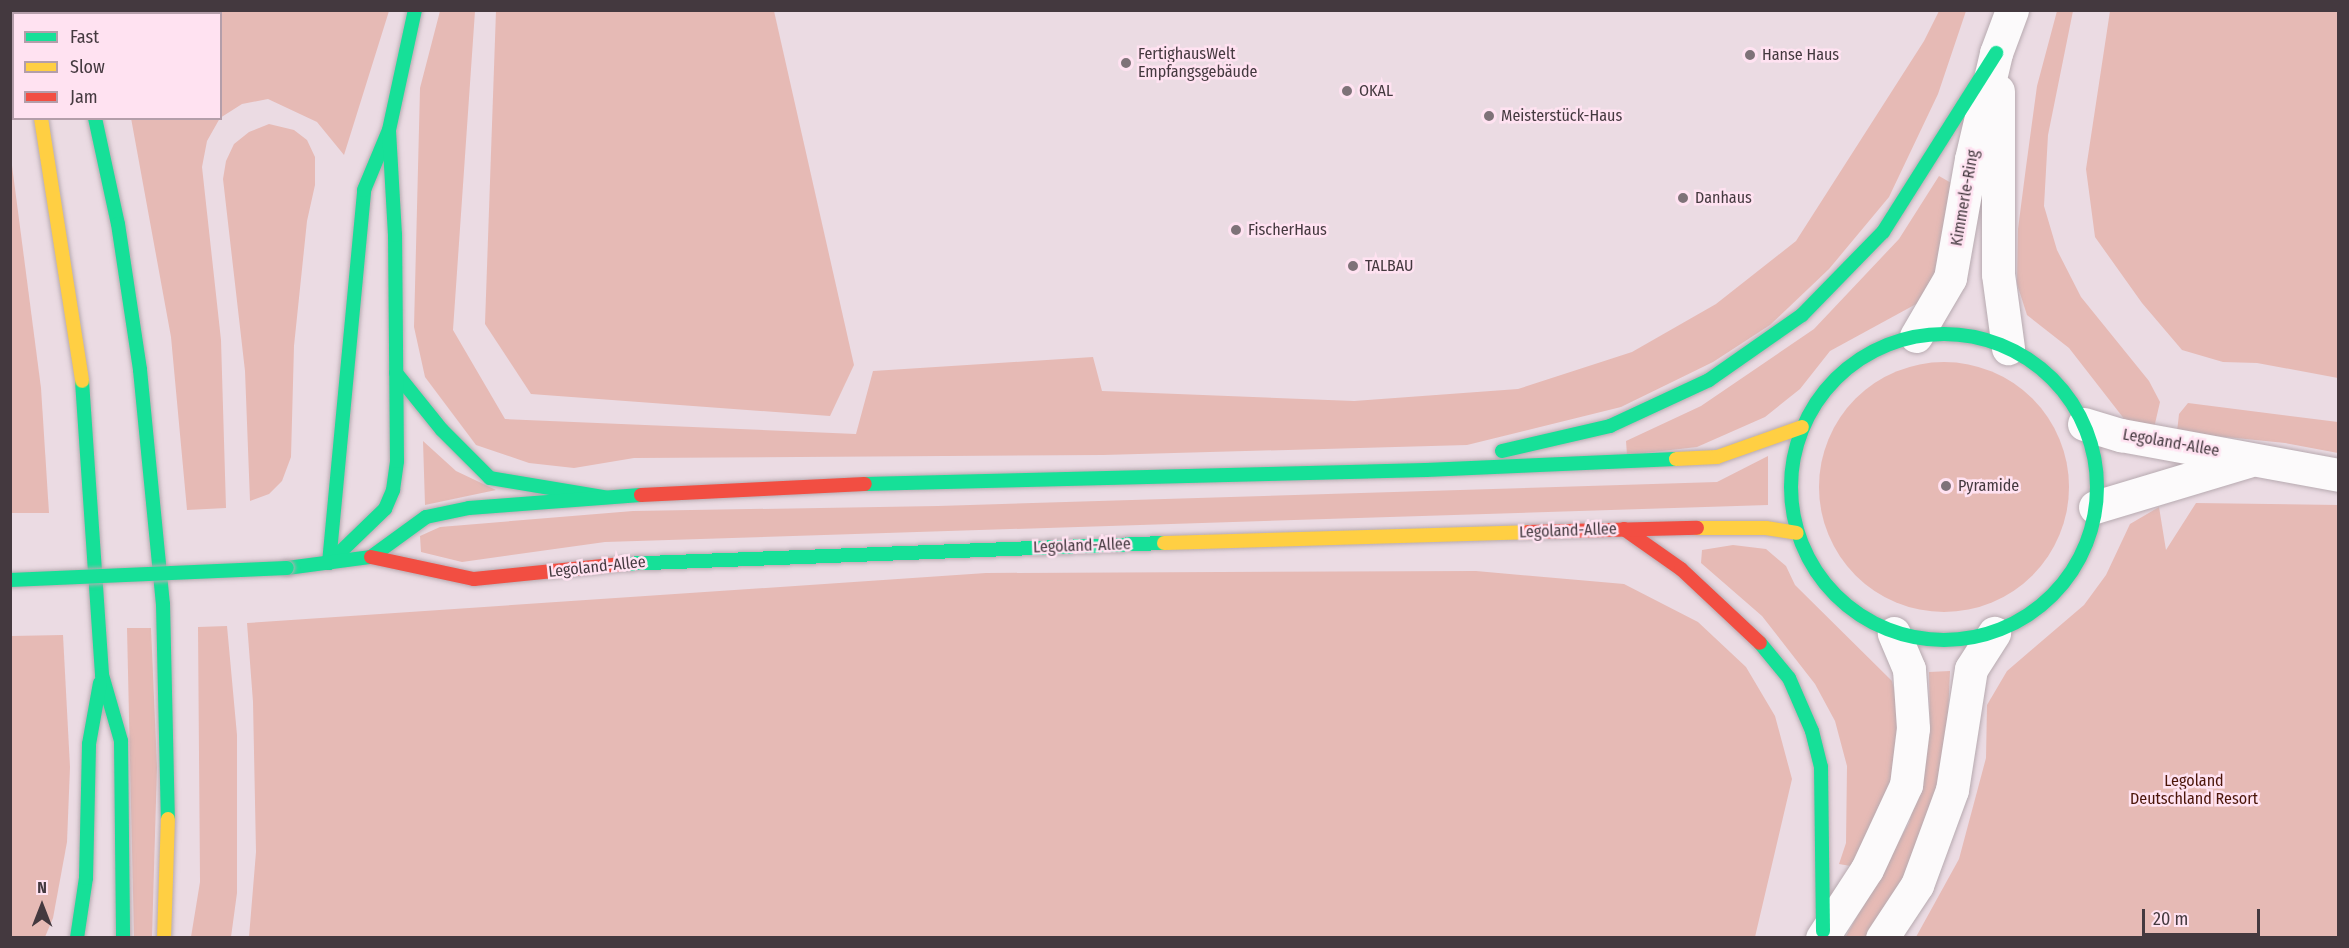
<!DOCTYPE html>
<html>
<head>
<meta charset="utf-8">
<style>
	body { margin:0 }
	#map { position:relative; width:2349px; height:948px; overflow:hidden; background:#ebdbe3; font-family:"Fira Sans Condensed",sans-serif }
	div>[style] { position:absolute }
	.green>* { inset:0; background:#e6bab5 }
	.round { border-radius:50% }
	.roads { filter:drop-shadow(0 0 2px #b7aab0) drop-shadow(0 0 2px #b7aab0) }
	.street>* { height:33px; margin:-16.5px; padding:0 16.5px; transform-origin:16.5px; border-radius:16.5px; background:#fcfafb }
	.fast>* { height:14px; margin:-7px; padding:0 7px; transform-origin:7px; border-radius:7px; background:#16e098 }
	.fast>.ring { margin:-7px; padding:0; box-sizing:content-box; background:none; border:14px solid #16e098; border-radius:50% }
	.slow>* { height:14px; margin:-7px; padding:0 7px; transform-origin:7px; border-radius:7px; background:#ffcf43 }
	.jam>* { height:14px; margin:-7px; padding:0 7px; transform-origin:7px; border-radius:7px; background:#f24e42 }
	.bridges { filter:drop-shadow(0 0 2px #b7aab0) drop-shadow(0 0 2px #b7aab0) }
	.fast-bridge>* { height:14px; margin:-7px; padding:0 7px; transform-origin:7px; border-radius:7px; background:#16e098 }
	.dots>* { width:16px; height:16px; translate:-50% -50%; box-sizing:border-box; border:3px solid #ffe2f1; border-radius:50% }
	span { translate:-50% -50%; white-space:nowrap; text-align:center; line-height:1.15; -webkit-text-stroke:5px #ffe2f1; paint-order:stroke }
	.poi-label { font-size:16px; color:#44393f }
	.left { translate:0 -50%; text-align:left }
	.street-label { font-size:16px; color:#44393f }
	.park-label { font-size:16px; color:#4b1509 }
	.frame { position:absolute; inset:0; border:12px solid #44393f; pointer-events:none }
	.legend { position:absolute; left:12px; top:12px; width:210px; height:108px; box-sizing:border-box; background:#ffe2f1; border:2px solid #b49eaa; margin:0; padding:8px 10px; list-style:none; font-size:18px; color:#44393f }
	.legend li { display:flex; align-items:center; gap:12px; height:30px }
	.legend b { width:30px; border:2px solid #b49eaa }
	.north { position:absolute; left:12px; top:876px; width:60px; height:60px; -webkit-text-stroke:4px #ffe2f1; paint-order:stroke; rotate:0deg; font-size:16px; font-weight:700; line-height:24px; text-align:center; color:#44393f }
	.north::after { content:''; display:block; margin:auto; width:21px; height:27px; background:#44393f; clip-path:polygon(50% 0,100% 100%,50% 72%,0 100%) }
	.scale { position:absolute; left:2142px; top:909px; width:118px; height:27px; box-sizing:border-box; border:3px solid #44393f; border-top:0; padding-left:8px; font-size:18px; line-height:21px; white-space:nowrap; color:#44393f; -webkit-text-stroke:4px #ffe2f1; paint-order:stroke }
</style>
</head>
<body>
<div id="map">
	<div class="green">
		<i style="clip-path:polygon(106px 11px,106px 10px,389px 11px,344px 155px,317px 122px,268px 99px,242px 104px,220px 118px,220px 14px)"></i>
		<i style="clip-path:polygon(440px 11px,475px 11px,453px 330px,505px 419px,856px 434px,873px 371px,1093px 357px,1102px 391px,1354px 401px,1518px 389px,1632px 352px,1716px 304px,1796px 241px,1924px 41px,1939px 11px,1966px 11px,1938px 94px,1889px 197px,1829px 269px,1770px 325px,1713px 362px,1621px 407px,1467px 445px,1103px 455px,634px 458px,574px 468px,529px 463px,476px 445px,425px 377px,414px 327px,420px 88px)"></i>
		<i style="clip-path:polygon(496px 11px,774px 11px,854px 365px,830px 416px,531px 394px,485px 324px)"></i>
		<i style="clip-path:polygon(2057px 11px,2073px 11px,2048px 135px,2044px 206px,2057px 250px,2081px 297px,2149px 381px,2160px 402px,2154px 428px,2125px 420px,2069px 348px,2027px 315px,2017px 284px,2018px 229px,2026px 167px,2037px 86px)"></i>
		<i style="clip-path:polygon(2110px 11px,2338px 11px,2338px 378px,2257px 363px,2223px 362px,2182px 350px,2142px 303px,2095px 237px,2086px 169px)"></i>
		<i style="clip-path:polygon(131px 118px,220px 118px,207px 141px,202px 167px,221px 340px,226px 508px,187px 510px,171px 337px)"></i>
		<i style="clip-path:polygon(269px 124px,294px 130px,307px 140px,315px 157px,315px 185px,307px 221px,294px 346px,291px 457px,282px 481px,269px 494px,250px 501px,245px 371px,223px 179px,226px 161px,234px 144px,249px 132px)"></i>
		<i style="clip-path:polygon(11px 158px,41px 388px,49px 513px,11px 513px)"></i>
		<i style="clip-path:polygon(1939px 176px,1953px 184px,1942px 262px,1918px 303px,1830px 351px,1800px 389px,1765px 417px,1697px 447px,1627px 455px,1626px 441px,1701px 406px,1814px 329px,1899px 239px)"></i>
		<i class="round" style="left:1819px;top:362px;width:250px;height:250px"></i>
		<i style="clip-path:polygon(2188px 403px,2338px 422px,2338px 453px,2285px 443px,2177px 432px,2179px 414px)"></i>
		<i style="clip-path:polygon(423px 441px,456px 471px,496px 490px,425px 505px)"></i>
		<i style="clip-path:polygon(1768px 456px,1768px 505px,605px 542px,462px 562px,421px 552px,420px 536px,440px 527px,633px 511px,938px 506px,1717px 482px)"></i>
		<i style="clip-path:polygon(2196px 503px,2338px 505px,2338px 937px,1916px 937px,1959px 859px,1986px 758px,1987px 705px,2007px 671px,2084px 605px,2106px 575px,2130px 524px,2159px 507px,2166px 550px)"></i>
		<i style="clip-path:polygon(1733px 545px,1766px 549px,1786px 566px,1795px 585px,1892px 681px,1899px 710px,1889px 794px,1856px 867px,1839px 864px,1846px 843px,1847px 766px,1835px 721px,1815px 684px,1762px 616px,1701px 563px,1702px 550px)"></i>
		<i style="clip-path:polygon(1476px 571px,1624px 584px,1698px 622px,1746px 667px,1775px 716px,1792px 779px,1755px 937px,249px 937px,256px 852px,253px 702px,247px 623px,986px 573px)"></i>
		<i style="clip-path:polygon(227px 626px,237px 735px,237px 893px,231px 937px,191px 937px,200px 882px,198px 627px)"></i>
		<i style="clip-path:polygon(127px 628px,151px 628px,157px 767px,152px 937px,134px 937px)"></i>
		<i style="clip-path:polygon(63px 635px,70px 767px,67px 842px,53px 918px,45px 937px,11px 937px,11px 636px)"></i>
		<i style="clip-path:polygon(1950px 671px,1946px 762px,1918px 856px,1867px 937px,1845px 938px,1909px 823px,1922px 777px,1930px 727px,1929px 672px)"></i>
	</div>
	<div class="roads">
		<div class="street">
			<i style="left:1998px;top:91px;width:183px;rotate:90deg"></i>
			<i style="left:1998px;top:274px;width:75px;rotate:82.3deg"></i>
			<i style="left:1916px;top:336px;width:67px;rotate:-59.6deg"></i>
			<i style="left:1950px;top:278px;width:121px;rotate:-80deg"></i>
			<i style="left:1971px;top:159px;width:109px;rotate:-76.7deg"></i>
			<i style="left:1996px;top:53px;width:46px;rotate:-69.6deg"></i>
			<i style="left:2084px;top:424px;width:39px;rotate:17deg"></i>
			<i style="left:2121px;top:435px;width:221px;rotate:10.4deg"></i>
			<i style="left:2095px;top:507px;width:160px;rotate:-16.7deg"></i>
			<i style="left:1822px;top:938px;width:82px;rotate:-56.9deg"></i>
			<i style="left:1867px;top:869px;width:93px;rotate:-65.1deg"></i>
			<i style="left:1906px;top:785px;width:57px;rotate:-83deg"></i>
			<i style="left:1913px;top:728px;width:59px;rotate:-93.9deg"></i>
			<i style="left:1909px;top:669px;width:39px;rotate:-113deg"></i>
			<i style="left:1882px;top:938px;width:64px;rotate:-56.6deg"></i>
			<i style="left:1917px;top:885px;width:101px;rotate:-69.8deg"></i>
			<i style="left:1952px;top:790px;width:122px;rotate:-81.1deg"></i>
			<i style="left:1971px;top:669px;width:43px;rotate:-57.4deg"></i>
		</div>
		<div class="fast">
			<i style="left:18px;top:10px;width:4px;rotate:76deg"></i>
			<i style="left:70px;top:10px;width:4px;rotate:76deg"></i>
			<i style="left:95px;top:118px;width:108px;rotate:77.8deg"></i>
			<i style="left:118px;top:224px;width:148px;rotate:81.4deg"></i>
			<i style="left:140px;top:370px;width:235px;rotate:84.4deg"></i>
			<i style="left:163px;top:604px;width:215px;rotate:88.7deg"></i>
			<i class="ring" style="left:1791px;top:334px;width:292px;height:292px"></i>
			<i style="left:396px;top:373px;width:73px;rotate:51.1deg"></i>
			<i style="left:442px;top:430px;width:68px;rotate:45deg"></i>
			<i style="left:490px;top:478px;width:115px;rotate:9.5deg"></i>
			<i style="left:82px;top:381px;width:295px;rotate:86.1deg"></i>
			<i style="left:102px;top:675px;width:69px;rotate:73.9deg"></i>
			<i style="left:121px;top:741px;width:197px;rotate:89.4deg"></i>
			<i style="left:1502px;top:451px;width:111px;rotate:-13deg"></i>
			<i style="left:1610px;top:426px;width:109px;rotate:-24.9deg"></i>
			<i style="left:1709px;top:380px;width:113px;rotate:-35deg"></i>
			<i style="left:1802px;top:315px;width:116px;rotate:-45.7deg"></i>
			<i style="left:1883px;top:232px;width:212px;rotate:-57.7deg"></i>
			<i style="left:865px;top:484px;width:561px;rotate:-1.43deg"></i>
			<i style="left:1426px;top:470px;width:250px;rotate:-2.5deg"></i>
			<i style="left:329px;top:563px;width:375px;rotate:-84.6deg"></i>
			<i style="left:364px;top:190px;width:65px;rotate:-67.4deg"></i>
			<i style="left:389px;top:130px;width:123px;rotate:-77.8deg"></i>
			<i style="left:329px;top:563px;width:78px;rotate:-44deg"></i>
			<i style="left:385px;top:509px;width:21px;rotate:-67deg"></i>
			<i style="left:393px;top:490px;width:29px;rotate:-82deg"></i>
			<i style="left:397px;top:461px;width:226px;rotate:-90.5deg"></i>
			<i style="left:395px;top:235px;width:103px;rotate:-93.3deg"></i>
			<i style="left:622px;top:564px;width:542px;rotate:-2.22deg"></i>
			<i style="left:287px;top:568px;width:85px;rotate:-7.5deg"></i>
			<i style="left:371px;top:557px;width:68px;rotate:-36deg"></i>
			<i style="left:426px;top:517px;width:44px;rotate:-11.8deg"></i>
			<i style="left:469px;top:508px;width:172px;rotate:-4.3deg"></i>
			<i style="left:1760px;top:643px;width:45px;rotate:50.4deg"></i>
			<i style="left:1789px;top:678px;width:58px;rotate:66.5deg"></i>
			<i style="left:1812px;top:731px;width:37px;rotate:76deg"></i>
			<i style="left:1821px;top:767px;width:164px;rotate:89.3deg"></i>
			<i style="left:77px;top:938px;width:61px;rotate:-81.5deg"></i>
			<i style="left:86px;top:878px;width:134px;rotate:-88.7deg"></i>
			<i style="left:89px;top:744px;width:62px;rotate:-79.8deg"></i>
		</div>
		<div class="slow">
			<i style="left:41px;top:118px;width:266px;rotate:81.1deg"></i>
			<i style="left:1676px;top:459px;width:41px;rotate:-2.8deg"></i>
			<i style="left:1717px;top:457px;width:90px;rotate:-19.4deg"></i>
			<i style="left:1697px;top:528px;width:69px"></i>
			<i style="left:1766px;top:528px;width:31px;rotate:9deg"></i>
			<i style="left:1164px;top:543px;width:364px;rotate:-1.7deg"></i>
			<i style="left:164px;top:938px;width:119px;rotate:-88.1deg"></i>
		</div>
		<div class="jam">
			<i style="left:641px;top:495px;width:224px;rotate:-2.8deg"></i>
			<i style="left:1624px;top:529px;width:70px;rotate:35.1deg"></i>
			<i style="left:1681px;top:569px;width:108px;rotate:43.1deg"></i>
			<i style="left:1528px;top:532px;width:169px;rotate:-1.4deg"></i>
			<i style="left:371px;top:557px;width:105px;rotate:12.1deg"></i>
			<i style="left:474px;top:579px;width:149px;rotate:-5.8deg"></i>
		</div>
	</div>
	<div class="bridges">
		<div class="fast-bridge">
			<i style="left:10px;top:580px;width:277px;rotate:-2.5deg"></i>
		</div>
	</div>
	<div class="dots">
		<i style="left:1750px;top:55px;background:#7e7278"></i>
		<i style="left:1126px;top:63px;background:#7e7278"></i>
		<i style="left:1347px;top:91px;background:#7e7278"></i>
		<i style="left:1489px;top:116px;background:#7e7278"></i>
		<i style="left:1683px;top:198px;background:#7e7278"></i>
		<i style="left:1236px;top:230px;background:#7e7278"></i>
		<i style="left:1353px;top:266px;background:#7e7278"></i>
		<i style="left:1946px;top:486px;background:#7e7278"></i>
	</div>
	<div class="poi-label">
		<span class="left" style="left:1138px;top:63px">FertighausWelt<br>Empfangsgebäude</span>
		<span class="left" style="left:1762px;top:55px">Hanse Haus</span>
		<span class="left" style="left:1359px;top:91px">OKAL</span>
		<span class="left" style="left:1501px;top:116px">Meisterstück-Haus</span>
		<span class="left" style="left:1695px;top:198px">Danhaus</span>
		<span class="left" style="left:1248px;top:230px">FischerHaus</span>
		<span class="left" style="left:1365px;top:266px">TALBAU</span>
		<span class="left" style="left:1958px;top:486px">Pyramide</span>
	</div>
	<div class="street-label">
		<span style="left:1965px;top:198px;rotate:-80deg">Kimmerle-Ring</span>
		<span style="left:2171px;top:443px;rotate:10deg">Legoland-Allee</span>
		<span style="left:1568px;top:531px;rotate:-2deg">Legoland-Allee</span>
		<span style="left:1082px;top:546px;rotate:-2deg">Legoland-Allee</span>
		<span style="left:597px;top:567px;rotate:-6deg">Legoland-Allee</span>
	</div>
	<div class="park-label">
		<span style="left:2194px;top:790px">Legoland<br>Deutschland Resort</span>
	</div>
	<div class="frame"></div>
	<ul class="legend">
	<li><b style="height:8px;background:#16e098"></b>Fast</li>
	<li><b style="height:8px;background:#ffcf43"></b>Slow</li>
	<li><b style="height:8px;background:#f24e42"></b>Jam</li>
	</ul>
	<div class="north">N</div>
	<div class="scale">20 m</div>
</div>
</body>
</html>
